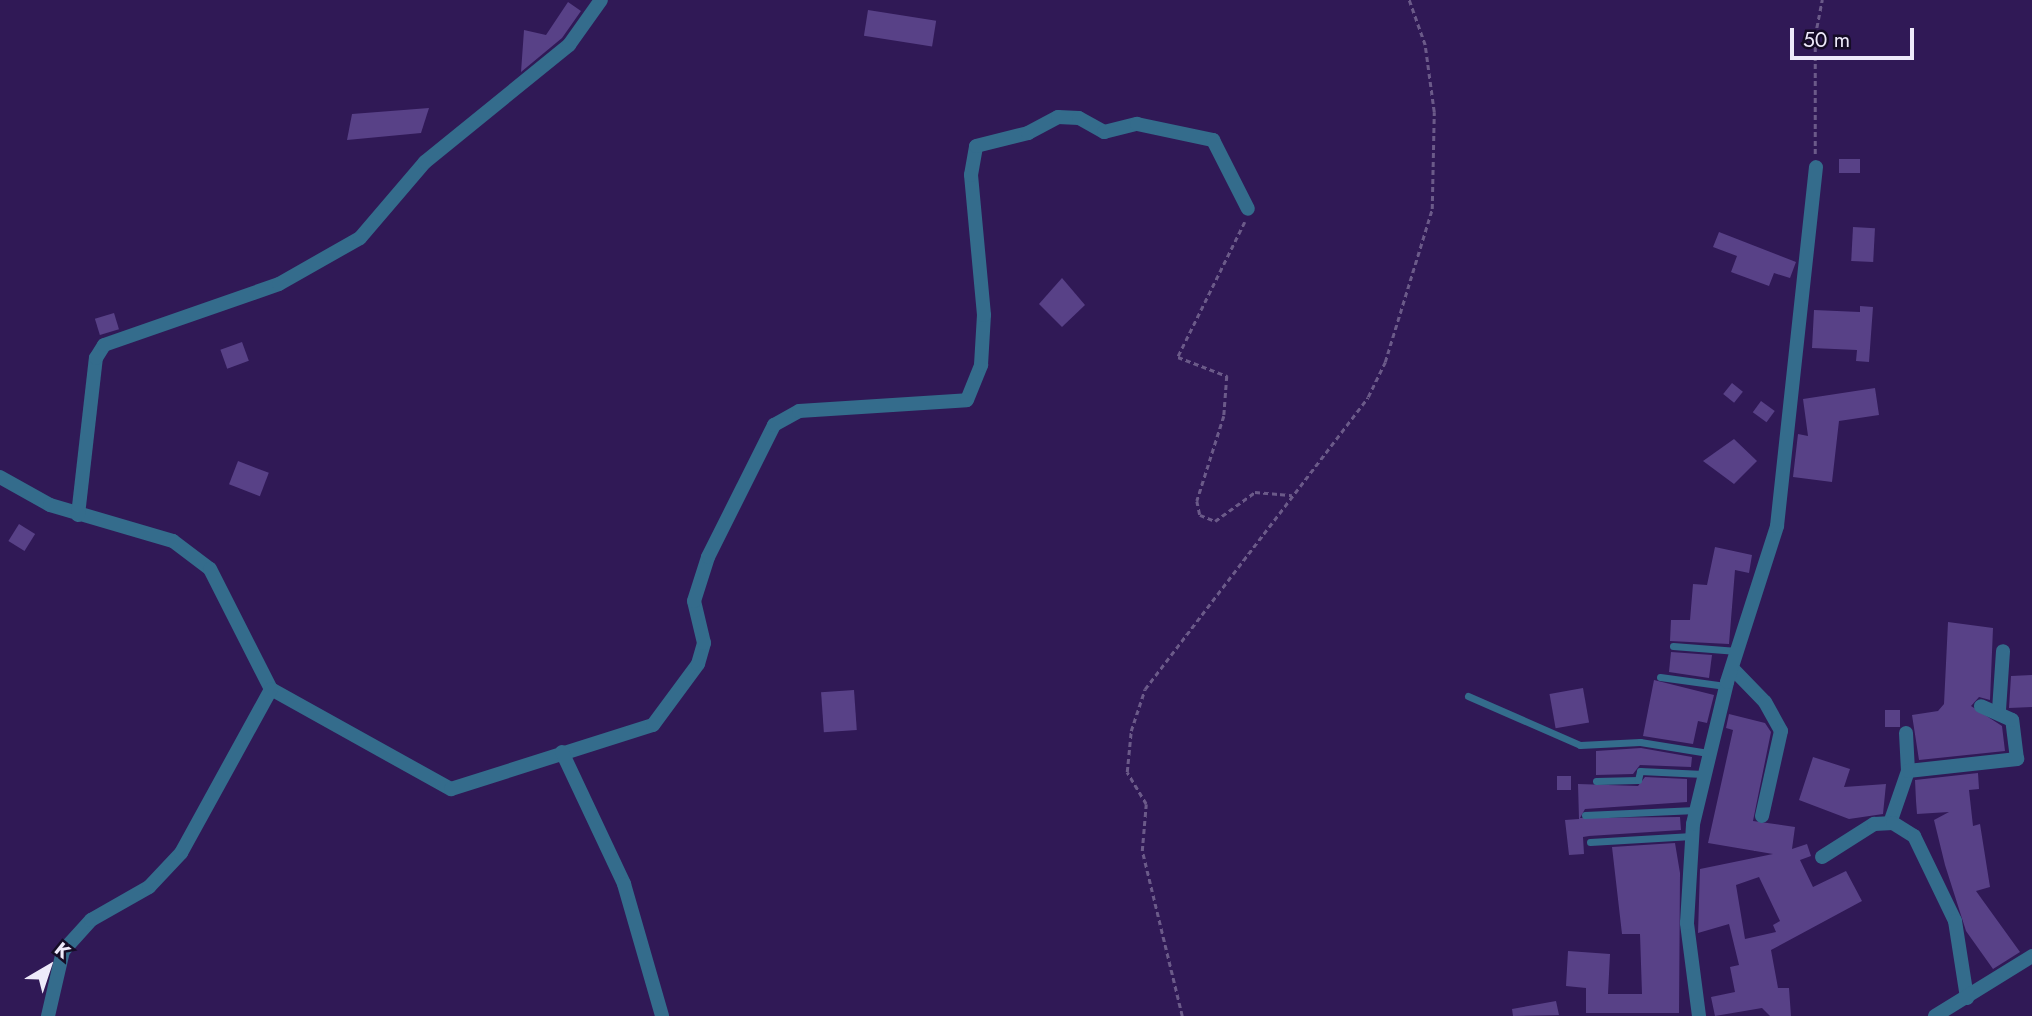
<!DOCTYPE html>
<html>
<head>
<meta charset="utf-8">
<style>
	body { margin:0 }
	#map { position:relative; width:2032px; height:1016px; overflow:hidden; background:#301956; font-family:Jost,sans-serif }
	div>[style] { position:absolute }
	.building>* { inset:0; background:#584187; transform-origin:0 0 }
	.path>* { height:2.5px; margin-top:-1.25px; transform-origin:0; background:repeating-linear-gradient(90deg,#6b5a89 0 5px,transparent 0 8.5px) }
	.lane>* { height:7px; margin:-3.5px; padding:0 3.5px; transform-origin:3.5px; border-radius:3.5px; background:#346c8c }
	.street>* { height:14px; margin:-7px; padding:0 7px; transform-origin:7px; border-radius:7px; background:#346c8c }
	span { translate:-50% -50%; white-space:nowrap; text-align:center; line-height:1.15; -webkit-text-stroke:5px #150c26; paint-order:stroke }
	.north { position:absolute; left:14px; top:932px; width:70px; height:70px; -webkit-text-stroke:5px #150c26; paint-order:stroke; rotate:39deg; font-size:19px; font-weight:700; line-height:28px; text-align:center; color:#eeeafa }
	.north::after { content:''; display:block; margin:auto; width:24px; height:32px; background:#eeeafa; clip-path:polygon(50% 0,100% 100%,50% 72%,0 100%) }
	.scale { position:absolute; left:1790px; top:28px; width:124px; height:32px; box-sizing:border-box; border:4px solid #eeeafa; border-top:0; padding-left:9px; font-size:21px; line-height:24px; white-space:nowrap; color:#eeeafa; -webkit-text-stroke:5px #150c26; paint-order:stroke }
</style>
</head>
<body>
<div id="map">
	<div class="building">
		<i style="clip-path:polygon(568px 2px,581px 11px,562px 38px,521px 72px,524px 30px,546px 35px)"></i>
		<i style="left:868px;top:10px;width:69px;height:26px;rotate:9deg"></i>
		<i style="clip-path:polygon(429px 108px,421px 133px,347px 140px,352px 114px)"></i>
		<i style="left:1839px;top:159px;width:21px;height:14px"></i>
		<i style="left:1853px;top:227px;width:22px;height:34px;rotate:3deg"></i>
		<i style="clip-path:polygon(1719px 232px,1796px 262px,1790px 278px,1774px 273px,1769px 286px,1731px 272px,1737px 256px,1713px 247px)"></i>
		<i style="clip-path:polygon(1062px 278px,1085px 305px,1062px 327px,1039px 304px)"></i>
		<i style="clip-path:polygon(1860px 306px,1873px 307px,1869px 362px,1856px 361px,1857px 350px,1812px 348px,1814px 310px,1860px 312px)"></i>
		<i style="left:114px;top:313px;width:17px;height:20px;rotate:73deg"></i>
		<i style="left:242px;top:342px;width:20px;height:23px;rotate:70deg"></i>
		<i style="left:1732px;top:383px;width:14px;height:14px;rotate:39deg"></i>
		<i style="clip-path:polygon(1875px 388px,1879px 415px,1839px 421px,1832px 482px,1793px 477px,1798px 434px,1808px 436px,1803px 399px)"></i>
		<i style="left:1761px;top:401px;width:17px;height:14px;rotate:36deg"></i>
		<i style="clip-path:polygon(1734px 439px,1757px 461px,1734px 484px,1703px 461px)"></i>
		<i style="left:238px;top:461px;width:33px;height:25px;rotate:21deg"></i>
		<i style="left:19px;top:524px;width:19px;height:20px;rotate:32deg"></i>
		<i style="clip-path:polygon(1715px 547px,1752px 555px,1749px 573px,1735px 570px,1729px 644px,1670px 641px,1671px 620px,1690px 620px,1693px 584px,1707px 585px)"></i>
		<i style="clip-path:polygon(1948px 622px,1993px 628px,1990px 700px,1979px 697px,1971px 706px,2002px 726px,2005px 751px,1919px 760px,1912px 715px,1938px 711px,1944px 704px)"></i>
		<i style="clip-path:polygon(1671px 652px,1712px 655px,1709px 678px,1669px 672px)"></i>
		<i style="clip-path:polygon(2032px 675px,2032px 707px,2009px 708px,2011px 676px)"></i>
		<i style="clip-path:polygon(1654px 680px,1714px 695px,1707px 723px,1698px 721px,1693px 744px,1643px 736px)"></i>
		<i style="left:1583px;top:688px;width:35px;height:34px;rotate:80deg"></i>
		<i style="left:854px;top:690px;width:40px;height:33px;rotate:86deg"></i>
		<i style="left:1885px;top:710px;width:15px;height:17px"></i>
		<i style="clip-path:polygon(evenodd,1729px 714px,1765px 723px,1771px 732px,1753px 821px,1795px 827px,1792px 849px,1807px 844px,1811px 856px,1800px 860px,1813px 887px,1846px 871px,1862px 901px,1771px 950px,1778px 988px,1789px 988px,1791px 1016px,1770px 1016px,1762px 1008px,1715px 1016px,1711px 997px,1735px 992px,1730px 967px,1739px 965px,1729px 924px,1698px 933px,1700px 869px,1773px 854px,1708px 843px,1733px 730px,1726px 728px,1729px 714px,1759px 877px,1780px 921px,1773px 925px,1776px 932px,1745px 939px,1736px 885px,1759px 877px)"></i>
		<i style="clip-path:polygon(1641px 748px,1692px 757px,1691px 767px,1640px 765px,1633px 774px,1596px 775px,1596px 751px)"></i>
		<i style="clip-path:polygon(1813px 757px,1850px 769px,1844px 787px,1886px 784px,1883px 814px,1849px 819px,1799px 800px)"></i>
		<i style="clip-path:polygon(1978px 773px,1979px 789px,1969px 790px,1973px 826px,1980px 824px,1990px 887px,1976px 891px,2020px 952px,1993px 969px,1966px 931px,1945px 865px,1934px 820px,1949px 812px,1917px 814px,1916px 801px,1915px 780px)"></i>
		<i style="left:1557px;top:776px;width:14px;height:14px"></i>
		<i style="clip-path:polygon(1645px 777px,1687px 779px,1687px 802px,1585px 809px,1580px 818px,1680px 817px,1681px 830px,1589px 836px,1583px 837px,1584px 854px,1569px 855px,1565px 820px,1579px 819px,1578px 784px,1638px 786px)"></i>
		<i style="clip-path:polygon(1675px 843px,1680px 873px,1679px 1013px,1586px 1013px,1586px 988px,1566px 986px,1568px 951px,1610px 954px,1608px 994px,1642px 994px,1640px 934px,1622px 934px,1612px 847px)"></i>
		<i style="clip-path:polygon(1556px 1001px,1559px 1015px,1513px 1016px,1512px 1009px)"></i>
	</div>
	<div class="path">
		<i style="left:1815px;top:154px;width:118px;rotate:-90deg"></i>
		<i style="left:1815px;top:36px;width:37px;rotate:-79deg"></i>
		<i style="left:1245px;top:222px;width:151px;rotate:116.4deg"></i>
		<i style="left:1178px;top:357px;width:53px;rotate:21.2deg"></i>
		<i style="left:1227px;top:376px;width:40px;rotate:94.3deg"></i>
		<i style="left:1224px;top:416px;width:89px;rotate:107.6deg"></i>
		<i style="left:1197px;top:501px;width:14px;rotate:78deg"></i>
		<i style="left:1200px;top:515px;width:16px;rotate:22deg"></i>
		<i style="left:1215px;top:521px;width:49px;rotate:-35.9deg"></i>
		<i style="left:1255px;top:492px;width:37px;rotate:5deg"></i>
		<i style="left:1182px;top:1016px;width:170px;rotate:-103.6deg"></i>
		<i style="left:1142px;top:851px;width:47px;rotate:-85.1deg"></i>
		<i style="left:1146px;top:804px;width:37px;rotate:-121deg"></i>
		<i style="left:1127px;top:772px;width:41px;rotate:-84.4deg"></i>
		<i style="left:1131px;top:731px;width:44px;rotate:-71.6deg"></i>
		<i style="left:1145px;top:689px;width:367px;rotate:-52.6deg"></i>
		<i style="left:1368px;top:397px;width:39px;rotate:-64deg"></i>
		<i style="left:1385px;top:362px;width:160px;rotate:-72.9deg"></i>
		<i style="left:1432px;top:209px;width:97px;rotate:-88.8deg"></i>
		<i style="left:1434px;top:112px;width:68px;rotate:-97.7deg"></i>
		<i style="left:1425px;top:45px;width:48px;rotate:-109.6deg"></i>
	</div>
	<div class="lane">
		<i style="left:1673px;top:646px;width:64px;rotate:4.5deg"></i>
		<i style="left:1660px;top:677px;width:66px;rotate:7.9deg"></i>
		<i style="left:1468px;top:696px;width:122px;rotate:23.6deg"></i>
		<i style="left:1580px;top:745px;width:60px;rotate:-2.9deg"></i>
		<i style="left:1640px;top:742px;width:69px;rotate:9.2deg"></i>
		<i style="left:1596px;top:781px;width:42px;rotate:-1.4deg"></i>
		<i style="left:1638px;top:780px;width:9px;rotate:-77deg"></i>
		<i style="left:1640px;top:771px;width:63px;rotate:2.7deg"></i>
		<i style="left:1585px;top:815px;width:111px;rotate:-2.6deg"></i>
		<i style="left:1590px;top:842px;width:102px;rotate:-3.4deg"></i>
	</div>
	<div class="street">
		<i style="left:0;top:477px;width:57px;rotate:29.2deg"></i>
		<i style="left:50px;top:505px;width:128px;rotate:16.3deg"></i>
		<i style="left:173px;top:541px;width:46px;rotate:37.1deg"></i>
		<i style="left:210px;top:569px;width:135px;rotate:63.1deg"></i>
		<i style="left:271px;top:689px;width:206px;rotate:29.1deg"></i>
		<i style="left:451px;top:789px;width:212px;rotate:-17.6deg"></i>
		<i style="left:653px;top:725px;width:76px;rotate:-53.6deg"></i>
		<i style="left:698px;top:664px;width:22px;rotate:-74deg"></i>
		<i style="left:704px;top:643px;width:43px;rotate:-103.4deg"></i>
		<i style="left:694px;top:601px;width:46px;rotate:-72.3deg"></i>
		<i style="left:708px;top:557px;width:148px;rotate:-63.4deg"></i>
		<i style="left:774px;top:425px;width:29px;rotate:-29deg"></i>
		<i style="left:799px;top:411px;width:168px;rotate:-3.7deg"></i>
		<i style="left:967px;top:400px;width:38px;rotate:-68deg"></i>
		<i style="left:981px;top:365px;width:50px;rotate:-86.6deg"></i>
		<i style="left:984px;top:315px;width:141px;rotate:-95.3deg"></i>
		<i style="left:971px;top:175px;width:29px;rotate:-80deg"></i>
		<i style="left:976px;top:146px;width:54px;rotate:-14deg"></i>
		<i style="left:1028px;top:133px;width:34px;rotate:-28deg"></i>
		<i style="left:1058px;top:117px;width:21px;rotate:3deg"></i>
		<i style="left:1079px;top:118px;width:29px;rotate:29deg"></i>
		<i style="left:1104px;top:132px;width:34px;rotate:-14deg"></i>
		<i style="left:1137px;top:124px;width:78px;rotate:11.9deg"></i>
		<i style="left:1213px;top:140px;width:77px;rotate:63.1deg"></i>
		<i style="left:78px;top:515px;width:158px;rotate:-83.5deg"></i>
		<i style="left:96px;top:358px;width:15px;rotate:-58deg"></i>
		<i style="left:104px;top:345px;width:185px;rotate:-19.2deg"></i>
		<i style="left:279px;top:284px;width:93px;rotate:-29.6deg"></i>
		<i style="left:360px;top:238px;width:100px;rotate:-49.5deg"></i>
		<i style="left:425px;top:162px;width:186px;rotate:-39.1deg"></i>
		<i style="left:569px;top:45px;width:55px;rotate:-54.6deg"></i>
		<i style="left:1732px;top:668px;width:47px;rotate:45.9deg"></i>
		<i style="left:1765px;top:702px;width:33px;rotate:61deg"></i>
		<i style="left:1781px;top:731px;width:87px;rotate:102.6deg"></i>
		<i style="left:1999px;top:710px;width:59px;rotate:-86.1deg"></i>
		<i style="left:1906px;top:733px;width:38px;rotate:87deg"></i>
		<i style="left:562px;top:752px;width:146px;rotate:64.8deg"></i>
		<i style="left:624px;top:884px;width:137px;rotate:73.9deg"></i>
		<i style="left:1890px;top:823px;width:55px;rotate:-70.9deg"></i>
		<i style="left:1908px;top:771px;width:110px;rotate:-6.3deg"></i>
		<i style="left:2017px;top:759px;width:39px;rotate:-97deg"></i>
		<i style="left:2012px;top:720px;width:34px;rotate:-156deg"></i>
		<i style="left:1822px;top:857px;width:62px;rotate:-32.4deg"></i>
		<i style="left:1874px;top:824px;width:19px;rotate:-3deg"></i>
		<i style="left:1893px;top:823px;width:25px;rotate:32deg"></i>
		<i style="left:1914px;top:836px;width:94px;rotate:64.2deg"></i>
		<i style="left:1955px;top:921px;width:78px;rotate:81.1deg"></i>
		<i style="left:48px;top:1016px;width:67px;rotate:-77deg"></i>
		<i style="left:63px;top:951px;width:42px;rotate:-47.9deg"></i>
		<i style="left:91px;top:920px;width:67px;rotate:-29.6deg"></i>
		<i style="left:149px;top:887px;width:47px;rotate:-46.7deg"></i>
		<i style="left:181px;top:853px;width:187px;rotate:-61.2deg"></i>
		<i style="left:1699px;top:1016px;width:94px;rotate:-97.4deg"></i>
		<i style="left:1687px;top:923px;width:99px;rotate:-86.5deg"></i>
		<i style="left:1693px;top:824px;width:146px;rotate:-76.5deg"></i>
		<i style="left:1727px;top:682px;width:164px;rotate:-72.2deg"></i>
		<i style="left:1777px;top:526px;width:361px;rotate:-83.8deg"></i>
		<i style="left:1935px;top:1016px;width:114px;rotate:-31.7deg"></i>
	</div>
	<div class="north">K</div>
	<div class="scale">50 m</div>
</div>
</body>
</html>
